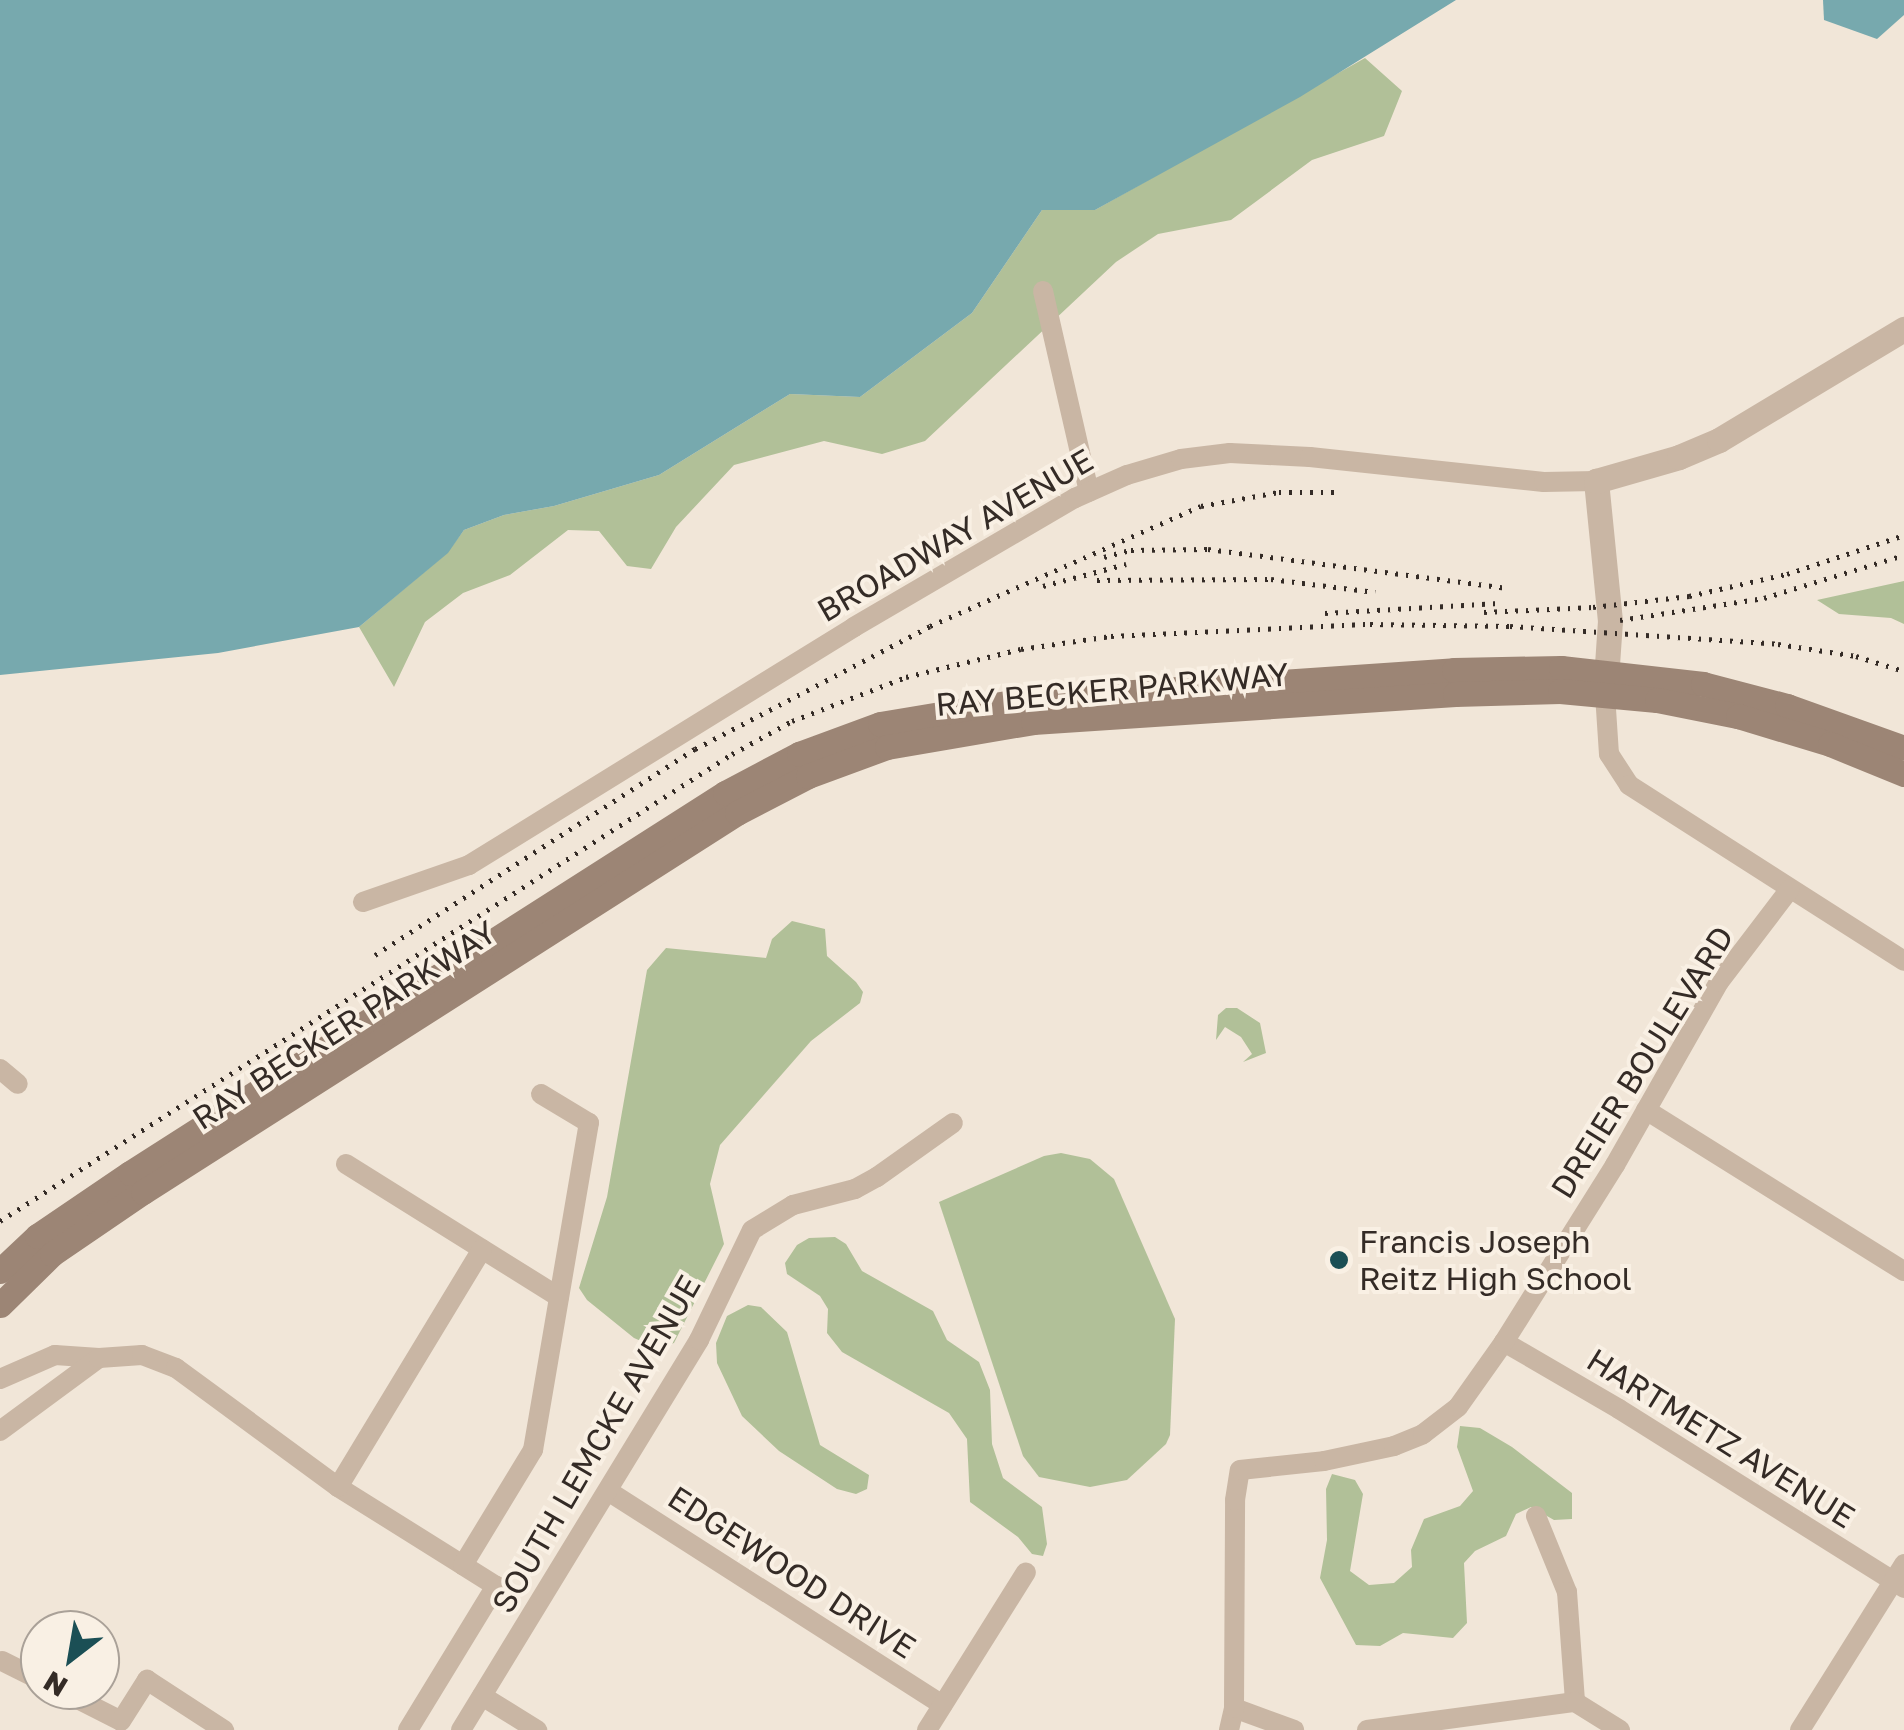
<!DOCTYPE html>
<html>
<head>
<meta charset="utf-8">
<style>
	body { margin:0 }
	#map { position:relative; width:1904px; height:1730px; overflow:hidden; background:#f1e6d8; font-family:"Golos Text",sans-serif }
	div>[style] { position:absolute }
	.green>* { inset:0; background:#b1c098 }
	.water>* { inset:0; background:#77a9ae }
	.minor>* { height:20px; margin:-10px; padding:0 10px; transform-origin:10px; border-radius:10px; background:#c9b6a4 }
	.tertiary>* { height:25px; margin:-12.5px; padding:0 12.5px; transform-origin:12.5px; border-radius:12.5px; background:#c9b6a4 }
	.secondary>* { height:25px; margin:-12.5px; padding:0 12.5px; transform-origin:12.5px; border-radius:12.5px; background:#9c8575 }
	.rail>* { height:5px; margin-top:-2.5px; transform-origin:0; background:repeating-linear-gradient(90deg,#342b26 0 2.5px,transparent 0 10.5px) }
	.dots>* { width:28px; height:28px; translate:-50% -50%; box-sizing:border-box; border:5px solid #f9f0e4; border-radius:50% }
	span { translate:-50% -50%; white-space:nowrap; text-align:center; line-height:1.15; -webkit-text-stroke:8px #f9f0e4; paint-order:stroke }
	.street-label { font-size:32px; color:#342b26 }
	.poi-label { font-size:32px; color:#342b26 }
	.left { translate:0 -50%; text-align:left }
	.north { position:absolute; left:20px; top:1610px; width:100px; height:100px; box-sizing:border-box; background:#f9f0e4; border:2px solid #aaa198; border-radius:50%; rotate:211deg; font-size:28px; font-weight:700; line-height:40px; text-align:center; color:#342b26 }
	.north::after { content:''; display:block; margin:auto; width:35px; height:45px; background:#1b4f55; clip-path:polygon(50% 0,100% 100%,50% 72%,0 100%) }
</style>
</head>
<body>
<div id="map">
	<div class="green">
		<i style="clip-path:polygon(1365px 58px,1402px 91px,1384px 136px,1312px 160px,1231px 220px,1158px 234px,1116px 262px,925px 441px,882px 454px,824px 441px,734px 465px,676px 527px,651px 569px,627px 566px,599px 531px,568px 530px,510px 575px,463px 593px,425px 622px,394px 687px,359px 627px,447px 553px,464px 530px,504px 515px,554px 506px,659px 475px,790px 394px,860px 397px,972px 313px,1042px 210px,1095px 210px)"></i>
		<i style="clip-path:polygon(1904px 581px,1904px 624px,1891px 618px,1839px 614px,1817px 600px)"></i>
		<i style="clip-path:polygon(792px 921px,825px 929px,827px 956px,856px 982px,863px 992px,860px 1003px,811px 1041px,720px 1145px,710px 1184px,724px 1244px,674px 1343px,657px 1348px,634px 1338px,587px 1300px,579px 1288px,607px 1197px,647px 970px,666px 948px,766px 958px,772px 939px)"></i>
		<i style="clip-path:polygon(1226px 1008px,1237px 1008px,1260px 1023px,1266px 1053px,1243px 1062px,1252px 1054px,1241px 1037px,1225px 1027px,1216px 1040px,1218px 1015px)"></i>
		<i style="clip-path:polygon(1061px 1153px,1090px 1159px,1114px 1179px,1175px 1319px,1170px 1435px,1166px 1444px,1127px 1480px,1090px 1487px,1039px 1477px,1023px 1456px,939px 1202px,1044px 1156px)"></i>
		<i style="clip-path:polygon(835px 1237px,846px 1244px,862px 1271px,933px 1311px,947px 1340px,979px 1362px,990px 1390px,992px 1444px,1003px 1478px,1042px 1507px,1047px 1544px,1043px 1556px,1032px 1554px,1018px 1537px,970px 1502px,967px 1439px,949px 1413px,842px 1352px,827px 1333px,828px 1309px,820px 1296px,787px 1274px,785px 1263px,797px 1245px,809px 1238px)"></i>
		<i style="clip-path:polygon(748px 1305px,761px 1307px,787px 1332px,820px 1445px,869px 1475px,867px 1489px,856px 1494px,837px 1489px,779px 1451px,742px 1416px,717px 1363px,716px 1343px,727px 1316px)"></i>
		<i style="clip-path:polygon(1460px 1426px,1480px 1428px,1512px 1447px,1572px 1493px,1572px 1519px,1554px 1520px,1531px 1507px,1516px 1514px,1506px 1536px,1475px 1551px,1464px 1563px,1467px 1623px,1453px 1638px,1403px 1633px,1380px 1646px,1356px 1645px,1320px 1578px,1327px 1540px,1326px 1489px,1332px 1474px,1355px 1480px,1363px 1494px,1350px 1571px,1369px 1585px,1394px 1583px,1412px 1567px,1411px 1550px,1424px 1519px,1460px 1506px,1473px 1491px,1457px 1447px)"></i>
	</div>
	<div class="water">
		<i style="clip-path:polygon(0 0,1456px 0,1300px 97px,1095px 210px,1042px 210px,972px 313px,860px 397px,790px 394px,659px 475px,554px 506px,504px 515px,464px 530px,448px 553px,359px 627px,218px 653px,0 675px)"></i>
		<i style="clip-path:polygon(1823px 0,1904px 0,1904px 15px,1877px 39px,1824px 20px)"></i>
	</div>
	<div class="minor">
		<i style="left:1043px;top:291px;width:206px;rotate:77.1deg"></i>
		<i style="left:1605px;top:694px;width:60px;rotate:86.2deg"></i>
		<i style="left:1609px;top:754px;width:37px;rotate:57deg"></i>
		<i style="left:1629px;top:785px;width:326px;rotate:32.6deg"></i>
		<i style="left:363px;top:902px;width:112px;rotate:-19.2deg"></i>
		<i style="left:469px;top:865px;width:453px;rotate:-31.7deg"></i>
		<i style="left:854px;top:627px;width:256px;rotate:-30.3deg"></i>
		<i style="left:1075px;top:498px;width:57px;rotate:-23.9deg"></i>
		<i style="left:1127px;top:475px;width:56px;rotate:-16.5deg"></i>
		<i style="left:1181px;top:459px;width:49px;rotate:-7deg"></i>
		<i style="left:1230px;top:453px;width:80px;rotate:2.9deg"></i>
		<i style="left:1310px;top:457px;width:235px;rotate:6.1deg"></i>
		<i style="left:1544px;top:482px;width:52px;rotate:-1.1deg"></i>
		<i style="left:0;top:1069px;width:23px;rotate:40deg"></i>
		<i style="left:1646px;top:1110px;width:304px;rotate:32deg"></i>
		<i style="left:346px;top:1164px;width:251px;rotate:32deg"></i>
		<i style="left:1504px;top:1342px;width:133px;rotate:30.2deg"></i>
		<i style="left:1619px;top:1409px;width:337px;rotate:32.1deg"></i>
		<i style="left:0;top:1379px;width:60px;rotate:-23.6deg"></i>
		<i style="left:55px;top:1355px;width:44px;rotate:3.9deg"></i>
		<i style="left:0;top:1431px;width:123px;rotate:-36.4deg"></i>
		<i style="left:99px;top:1358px;width:43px;rotate:-4deg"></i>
		<i style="left:142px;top:1355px;width:36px;rotate:21deg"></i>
		<i style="left:176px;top:1368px;width:201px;rotate:36.3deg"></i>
		<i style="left:338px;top:1487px;width:147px;rotate:32deg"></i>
		<i style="left:338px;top:1487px;width:278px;rotate:-58.8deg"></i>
		<i style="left:608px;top:1491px;width:397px;rotate:32.6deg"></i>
		<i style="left:1536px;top:1516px;width:82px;rotate:67.8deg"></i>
		<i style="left:1567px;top:1592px;width:110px;rotate:85.8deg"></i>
		<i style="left:2px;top:1661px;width:42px;rotate:26.6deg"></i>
		<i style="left:60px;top:1690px;width:68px;rotate:26.9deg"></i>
		<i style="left:121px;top:1721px;width:49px;rotate:-57.6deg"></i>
		<i style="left:147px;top:1680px;width:92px;rotate:33deg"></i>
		<i style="left:482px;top:1696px;width:65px;rotate:31.7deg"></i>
		<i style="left:1234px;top:1708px;width:64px;rotate:20.1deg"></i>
		<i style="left:408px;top:1730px;width:169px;rotate:-58.6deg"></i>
		<i style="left:496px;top:1586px;width:39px;rotate:-148deg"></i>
		<i style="left:463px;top:1565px;width:135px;rotate:-58.7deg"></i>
		<i style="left:533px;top:1450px;width:332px;rotate:-80.3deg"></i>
		<i style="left:589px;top:1123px;width:56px;rotate:-148.9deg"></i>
		<i style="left:461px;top:1730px;width:457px;rotate:-58.6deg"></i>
		<i style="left:699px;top:1340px;width:122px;rotate:-64.3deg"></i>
		<i style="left:752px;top:1230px;width:48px;rotate:-31.4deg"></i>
		<i style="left:793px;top:1205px;width:64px;rotate:-14.5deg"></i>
		<i style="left:855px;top:1189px;width:25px;rotate:-29deg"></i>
		<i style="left:877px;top:1177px;width:93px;rotate:-35.4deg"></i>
		<i style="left:927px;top:1730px;width:186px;rotate:-57.9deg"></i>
		<i style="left:1229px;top:1730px;width:23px;rotate:-77deg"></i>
		<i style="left:1234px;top:1708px;width:208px;rotate:-89.7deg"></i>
		<i style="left:1235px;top:1500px;width:30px;rotate:-81deg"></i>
		<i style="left:1240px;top:1470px;width:84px;rotate:-6.1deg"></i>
		<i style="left:1324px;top:1461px;width:72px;rotate:-12.1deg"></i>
		<i style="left:1394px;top:1446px;width:31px;rotate:-22deg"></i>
		<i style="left:1423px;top:1434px;width:44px;rotate:-37.6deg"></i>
		<i style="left:1458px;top:1407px;width:80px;rotate:-54.7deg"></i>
		<i style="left:1504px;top:1342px;width:209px;rotate:-57.9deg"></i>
		<i style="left:1615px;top:1165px;width:210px;rotate:-60.4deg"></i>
		<i style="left:1719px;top:982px;width:116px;rotate:-52.7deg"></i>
		<i style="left:1367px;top:1730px;width:210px;rotate:-7.7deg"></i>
		<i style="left:1575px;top:1702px;width:53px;rotate:31.9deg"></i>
		<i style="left:1800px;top:1730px;width:196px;rotate:-57.9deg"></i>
	</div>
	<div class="tertiary">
		<i style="left:1605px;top:694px;width:73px;rotate:-86.1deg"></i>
		<i style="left:1610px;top:621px;width:141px;rotate:-95.7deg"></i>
		<i style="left:1596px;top:481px;width:86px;rotate:-16.1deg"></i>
		<i style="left:1679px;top:457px;width:43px;rotate:-23deg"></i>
		<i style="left:1719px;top:440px;width:216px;rotate:-31deg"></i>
	</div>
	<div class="secondary">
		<i style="left:0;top:1271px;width:51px;rotate:-43.4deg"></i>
		<i style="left:37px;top:1236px;width:112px;rotate:-34.1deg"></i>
		<i style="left:130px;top:1173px;width:706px;rotate:-32.56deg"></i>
		<i style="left:725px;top:793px;width:84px;rotate:-27.8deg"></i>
		<i style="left:799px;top:754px;width:86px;rotate:-20.3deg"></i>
		<i style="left:880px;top:724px;width:153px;rotate:-9.4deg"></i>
		<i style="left:1031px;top:699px;width:424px;rotate:-3.9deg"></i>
		<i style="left:1454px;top:670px;width:107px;rotate:-1.1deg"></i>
		<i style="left:1561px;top:668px;width:143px;rotate:6.4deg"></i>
		<i style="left:1703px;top:684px;width:87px;rotate:14.7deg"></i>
		<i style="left:1787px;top:706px;width:124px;rotate:19.7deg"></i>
		<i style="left:0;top:1305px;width:73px;rotate:-44.4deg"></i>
		<i style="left:52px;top:1254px;width:110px;rotate:-34.3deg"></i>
		<i style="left:143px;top:1192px;width:705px;rotate:-32.54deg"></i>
		<i style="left:737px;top:813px;width:80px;rotate:-27.5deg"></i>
		<i style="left:808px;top:776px;width:84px;rotate:-20.2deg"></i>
		<i style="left:887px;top:747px;width:148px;rotate:-9.7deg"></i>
		<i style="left:1033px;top:722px;width:423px;rotate:-3.8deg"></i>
		<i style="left:1455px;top:694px;width:105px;rotate:-1.6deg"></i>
		<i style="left:1560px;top:691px;width:97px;rotate:5.3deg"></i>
		<i style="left:1657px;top:700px;width:83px;rotate:11.2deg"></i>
		<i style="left:1738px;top:716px;width:96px;rotate:16.9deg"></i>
		<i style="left:1830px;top:744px;width:80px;rotate:22.1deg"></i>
	</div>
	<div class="rail">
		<i style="left:1104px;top:557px;width:28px;rotate:-15deg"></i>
		<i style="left:1131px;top:550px;width:77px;rotate:-0.7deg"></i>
		<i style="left:1208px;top:549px;width:302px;rotate:7.4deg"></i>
		<i style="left:1097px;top:580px;width:174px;rotate:-0.3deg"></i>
		<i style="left:1271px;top:579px;width:105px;rotate:7.1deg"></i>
		<i style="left:1043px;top:586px;width:86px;rotate:-14.8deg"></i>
		<i style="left:1484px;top:612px;width:109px;rotate:-2.6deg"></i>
		<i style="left:1593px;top:607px;width:97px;rotate:-6.5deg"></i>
		<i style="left:1689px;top:596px;width:100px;rotate:-12.7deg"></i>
		<i style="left:1787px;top:574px;width:123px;rotate:-18.4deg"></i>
		<i style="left:1325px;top:613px;width:174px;rotate:-3.3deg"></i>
		<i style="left:1620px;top:620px;width:146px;rotate:-8.7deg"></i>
		<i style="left:1764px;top:598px;width:146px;rotate:-17.1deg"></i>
		<i style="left:375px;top:955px;width:381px;rotate:-32.8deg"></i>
		<i style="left:695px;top:749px;width:265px;rotate:-27.6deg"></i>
		<i style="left:930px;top:626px;width:296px;rotate:-23.9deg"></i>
		<i style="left:1201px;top:506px;width:79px;rotate:-10.2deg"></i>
		<i style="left:1279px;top:492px;width:62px"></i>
		<i style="left:0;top:1221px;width:868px;rotate:-32.54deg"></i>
		<i style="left:732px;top:754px;width:68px;rotate:-28.8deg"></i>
		<i style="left:792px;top:721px;width:122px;rotate:-21.1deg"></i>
		<i style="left:906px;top:677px;width:118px;rotate:-13.7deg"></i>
		<i style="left:1021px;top:649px;width:91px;rotate:-8.2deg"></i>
		<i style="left:1111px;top:636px;width:259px;rotate:-2.7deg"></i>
		<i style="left:1370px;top:624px;width:140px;rotate:0.8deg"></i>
		<i style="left:1510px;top:626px;width:269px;rotate:3.8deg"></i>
		<i style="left:1778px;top:644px;width:79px;rotate:8.7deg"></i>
		<i style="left:1856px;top:656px;width:50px;rotate:17.4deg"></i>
	</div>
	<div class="dots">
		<i style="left:1339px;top:1260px;background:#1b4f55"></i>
	</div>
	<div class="street-label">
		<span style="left:955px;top:535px;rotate:-30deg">BROADWAY AVENUE</span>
		<span style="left:1112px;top:689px;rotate:-5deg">RAY BECKER PARKWAY</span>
		<span style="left:344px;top:1025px;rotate:-33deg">RAY BECKER PARKWAY</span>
		<span style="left:1642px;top:1062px;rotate:-58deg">DREIER BOULEVARD</span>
		<span style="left:1721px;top:1438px;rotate:32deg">HARTMETZ AVENUE</span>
		<span style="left:596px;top:1444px;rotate:-60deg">SOUTH LEMCKE AVENUE</span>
		<span style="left:792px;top:1572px;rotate:33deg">EDGEWOOD DRIVE</span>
	</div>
	<div class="poi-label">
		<span class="left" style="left:1359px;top:1260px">Francis Joseph<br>Reitz High School</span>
	</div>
	<div class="north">N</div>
</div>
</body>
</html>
